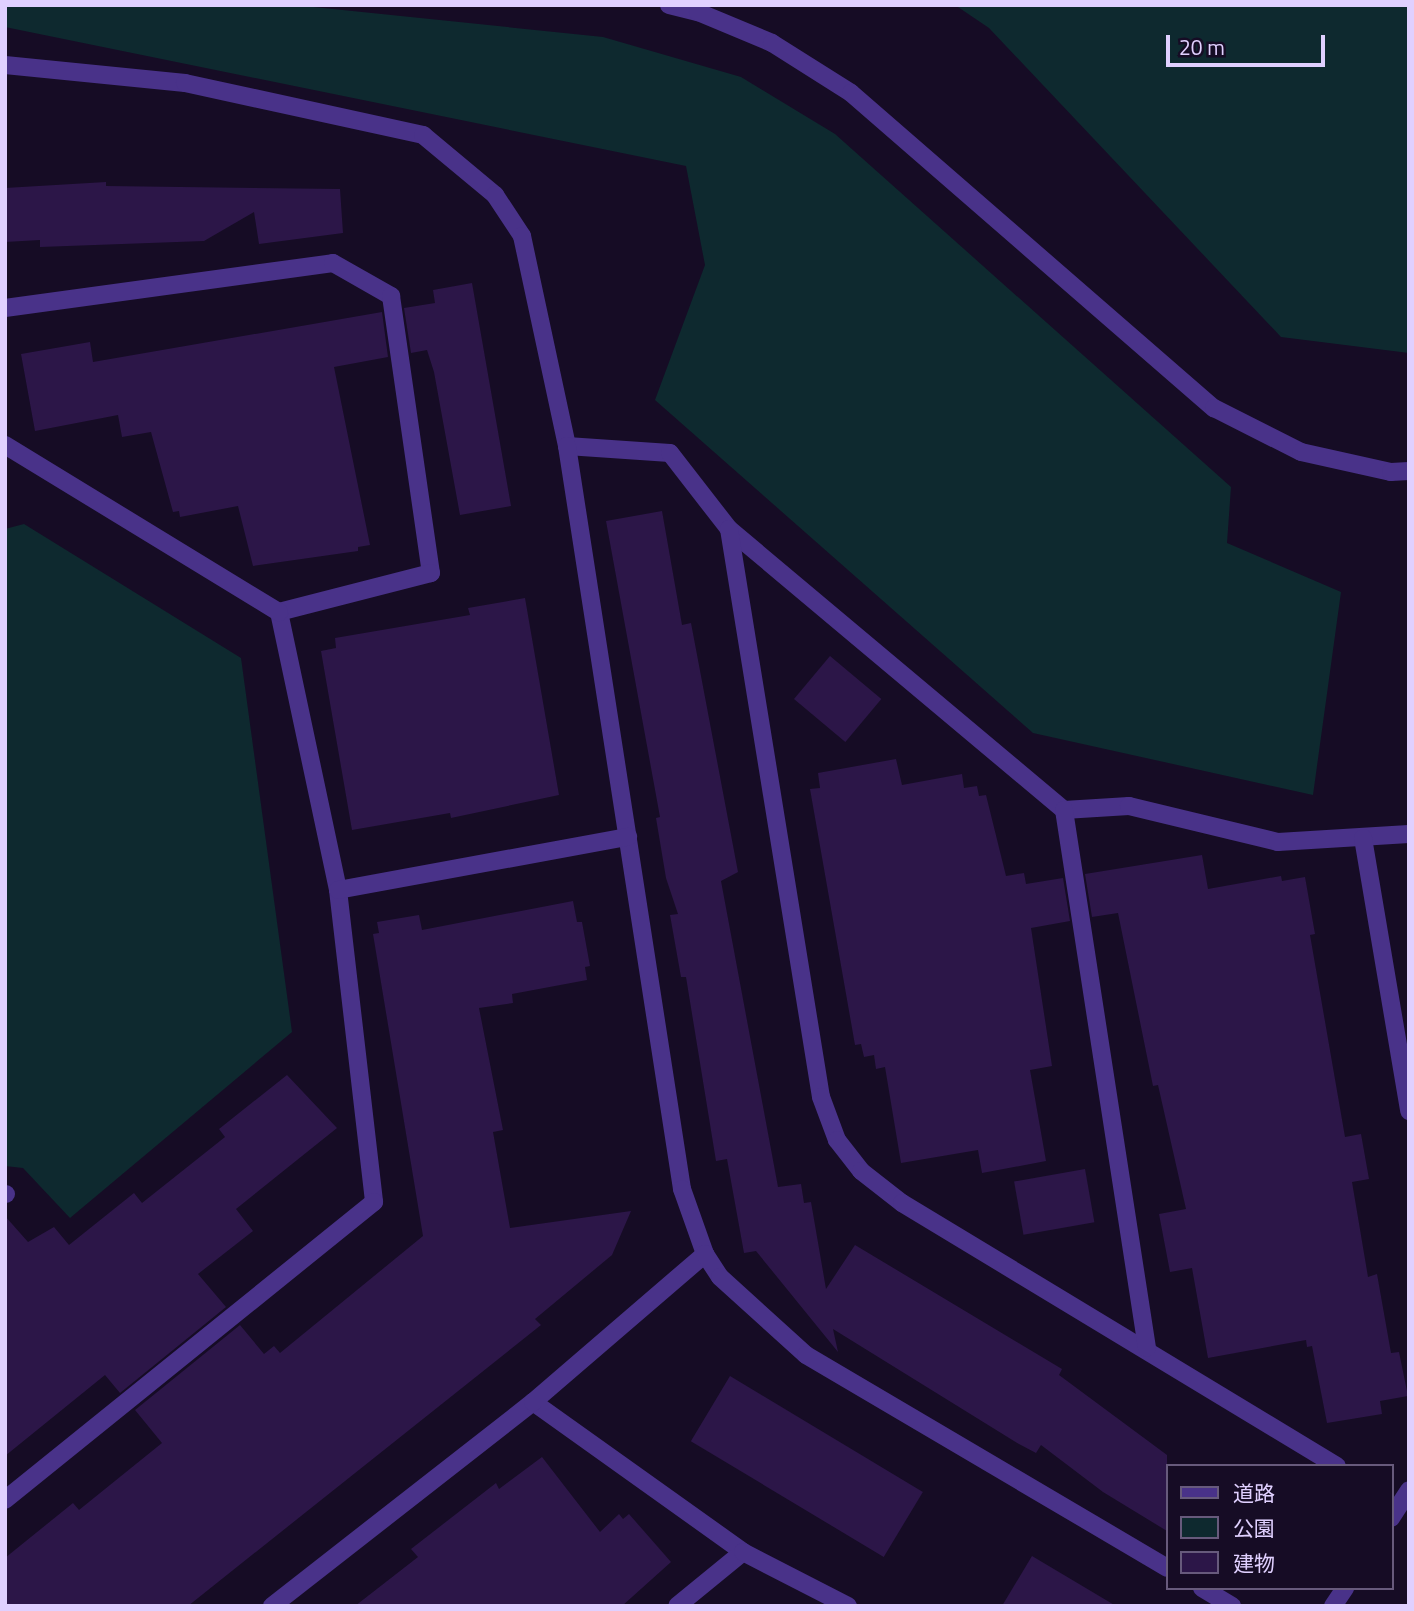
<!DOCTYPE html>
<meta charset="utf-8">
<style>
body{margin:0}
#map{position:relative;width:1414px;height:1611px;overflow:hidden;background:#160c25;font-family:"Titillium Web","Noto Sans JP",sans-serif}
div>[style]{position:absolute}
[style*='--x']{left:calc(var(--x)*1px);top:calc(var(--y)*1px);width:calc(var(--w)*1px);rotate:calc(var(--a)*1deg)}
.green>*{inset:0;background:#0e292f}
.building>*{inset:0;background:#2c1648;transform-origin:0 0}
.minor>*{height:18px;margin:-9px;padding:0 9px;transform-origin:9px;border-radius:9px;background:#493289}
span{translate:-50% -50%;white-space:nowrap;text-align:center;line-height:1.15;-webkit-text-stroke:6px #160c25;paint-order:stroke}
.frame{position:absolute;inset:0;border:7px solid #e0d0ff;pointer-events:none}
.legend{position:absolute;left:1166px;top:1464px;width:228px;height:126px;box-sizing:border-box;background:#160c25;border:2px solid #675a7c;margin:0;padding:9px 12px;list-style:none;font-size:21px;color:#e0d0ff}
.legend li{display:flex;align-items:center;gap:14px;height:35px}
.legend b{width:35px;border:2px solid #675a7c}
.scale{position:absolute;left:1166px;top:35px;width:159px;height:32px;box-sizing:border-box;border:4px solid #e0d0ff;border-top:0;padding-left:9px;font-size:21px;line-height:24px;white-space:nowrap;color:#e0d0ff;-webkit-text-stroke:5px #160c25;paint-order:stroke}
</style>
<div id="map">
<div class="green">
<i style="clip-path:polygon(5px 5px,294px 5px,603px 37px,741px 77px,835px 134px,1231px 487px,1227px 543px,1341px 592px,1313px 795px,1033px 733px,655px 400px,705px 265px,686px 166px,5px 27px)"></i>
<i style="clip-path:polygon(955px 5px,1409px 5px,1409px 353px,1281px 337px,989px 28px)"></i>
<i style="clip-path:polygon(24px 524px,241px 658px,292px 1032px,70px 1218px,23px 1168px,5px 1166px,5px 529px)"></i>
</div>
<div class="building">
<i style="clip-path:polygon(106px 182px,106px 186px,340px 189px,343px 233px,259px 244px,254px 212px,204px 241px,40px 247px,40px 240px,5px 242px,5px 188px)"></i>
<i style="clip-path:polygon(472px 283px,511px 506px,460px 515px,434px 372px,427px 350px,411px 353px,404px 308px,435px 303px,433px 290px)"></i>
<i style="clip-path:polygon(382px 312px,388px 357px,334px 367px,370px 545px,358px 547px,358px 551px,253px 566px,238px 506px,180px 517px,179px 511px,173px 512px,151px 432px,122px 437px,118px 415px,35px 431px,21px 354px,90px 342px,93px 362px)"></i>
<i style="clip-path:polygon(662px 511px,682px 625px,691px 623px,738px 872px,721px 881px,778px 1187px,801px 1184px,804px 1203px,811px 1202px,826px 1289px,855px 1245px,1062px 1369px,1059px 1375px,1167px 1455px,1167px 1531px,1103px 1492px,1041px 1445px,1036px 1453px,1019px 1444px,833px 1329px,838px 1352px,756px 1251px,744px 1253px,727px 1159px,716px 1161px,686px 977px,681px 977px,670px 915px,678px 914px,666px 878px,656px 818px,660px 817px,606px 521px)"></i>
<i style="clip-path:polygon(525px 598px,559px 795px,451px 818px,450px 813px,352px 830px,321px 651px,336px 648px,335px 638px,470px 615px,468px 608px)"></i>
<i style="left:830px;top:656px;width:67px;height:56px;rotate:40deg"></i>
<i style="clip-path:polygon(896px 759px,902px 785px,962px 774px,964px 788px,977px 786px,979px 796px,986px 795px,1006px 876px,1024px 873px,1026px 884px,1063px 878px,1070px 921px,1031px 928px,1052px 1066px,1030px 1070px,1046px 1161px,982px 1173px,978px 1150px,901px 1163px,885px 1067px,876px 1069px,874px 1055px,864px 1057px,861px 1044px,855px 1045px,810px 789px,820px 788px,818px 773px)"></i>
<i style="clip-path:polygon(1202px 855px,1208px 889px,1281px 876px,1282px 881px,1305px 877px,1315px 934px,1310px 935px,1345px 1137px,1361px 1134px,1369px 1179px,1352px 1182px,1368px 1277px,1377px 1274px,1391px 1353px,1399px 1352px,1408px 1396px,1380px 1401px,1382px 1414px,1327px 1423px,1312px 1346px,1307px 1347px,1306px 1340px,1208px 1358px,1192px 1268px,1170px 1272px,1159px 1214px,1186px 1209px,1158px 1085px,1153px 1086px,1118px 913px,1092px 917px,1085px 874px)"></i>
<i style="clip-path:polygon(573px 901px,577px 922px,582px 922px,590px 966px,585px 967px,587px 980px,512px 994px,513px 1003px,479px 1008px,503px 1130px,493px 1132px,510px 1228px,631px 1211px,612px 1255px,535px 1319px,541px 1325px,188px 1606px,5px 1606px,5px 1558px,73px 1503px,79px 1510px,162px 1443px,135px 1410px,240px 1325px,264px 1354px,274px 1346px,280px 1353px,423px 1236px,373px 934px,379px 933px,377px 922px,419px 915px,422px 930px)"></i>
<i style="clip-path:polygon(287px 1075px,337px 1128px,236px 1209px,253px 1231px,198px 1274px,226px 1307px,120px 1393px,105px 1375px,5px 1456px,5px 1216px,28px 1242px,54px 1227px,69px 1245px,134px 1193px,142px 1203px,225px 1137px,219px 1129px)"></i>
<i style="left:1085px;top:1169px;width:54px;height:72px;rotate:80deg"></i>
<i style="left:730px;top:1376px;width:225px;height:76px;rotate:31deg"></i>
<i style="clip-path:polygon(542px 1457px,600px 1532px,619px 1514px,623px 1519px,629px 1514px,671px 1562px,622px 1606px,355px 1606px,418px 1557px,411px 1549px,496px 1483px,499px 1489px)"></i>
<i style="clip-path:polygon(1032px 1556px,1116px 1606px,1002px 1606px)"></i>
</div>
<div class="minor">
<i style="--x:669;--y:5;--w:30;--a:14"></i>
<i style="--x:698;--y:12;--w:80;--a:22.7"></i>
<i style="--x:772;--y:43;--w:93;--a:32.3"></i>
<i style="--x:851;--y:93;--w:481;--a:41"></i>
<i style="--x:1214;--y:408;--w:97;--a:26.8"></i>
<i style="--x:1301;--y:452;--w:92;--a:12.5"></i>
<i style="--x:1391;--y:472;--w:18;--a:-3"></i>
<i style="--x:5;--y:65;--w:181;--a:5.7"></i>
<i style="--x:185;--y:83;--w:244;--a:12.3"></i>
<i style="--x:423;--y:135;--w:94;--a:39.8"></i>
<i style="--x:495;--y:195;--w:49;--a:56.6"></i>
<i style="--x:522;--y:236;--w:215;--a:77.9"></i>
<i style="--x:567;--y:446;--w:103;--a:3.9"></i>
<i style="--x:670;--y:453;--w:96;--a:52.2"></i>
<i style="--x:729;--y:529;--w:437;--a:40"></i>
<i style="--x:1064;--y:810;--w:65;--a:-3.5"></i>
<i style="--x:1129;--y:806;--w:153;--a:13.6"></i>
<i style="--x:1278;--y:842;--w:131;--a:-3.5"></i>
<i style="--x:5;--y:308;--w:331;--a:-7.8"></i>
<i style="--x:333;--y:263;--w:67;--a:29.6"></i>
<i style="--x:391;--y:296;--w:280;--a:81.8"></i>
<i style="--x:431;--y:573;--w:157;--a:165.6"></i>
<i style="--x:279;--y:612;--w:284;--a:78"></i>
<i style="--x:338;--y:890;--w:314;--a:83.4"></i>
<i style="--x:374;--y:1202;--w:474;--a:141.1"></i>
<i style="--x:5;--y:445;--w:321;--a:31.4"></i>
<i style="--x:567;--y:446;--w:752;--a:81.2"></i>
<i style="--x:682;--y:1189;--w:69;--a:70.5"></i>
<i style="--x:729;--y:529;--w:575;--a:80.8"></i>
<i style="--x:821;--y:1097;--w:46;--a:69.6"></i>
<i style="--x:837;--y:1140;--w:39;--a:52"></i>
<i style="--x:861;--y:1171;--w:52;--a:38"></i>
<i style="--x:902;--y:1203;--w:508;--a:31.16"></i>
<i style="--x:1064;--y:810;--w:544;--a:81.23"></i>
<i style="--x:1363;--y:838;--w:277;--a:80.4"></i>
<i style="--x:338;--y:890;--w:295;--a:-10.4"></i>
<i style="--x:5;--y:1194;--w:1;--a:0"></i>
<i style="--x:533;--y:1402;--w:258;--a:35.5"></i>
<i style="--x:743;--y:1552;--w:85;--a:140.7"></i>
<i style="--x:1391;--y:1518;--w:33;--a:-57"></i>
<i style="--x:743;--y:1552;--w:118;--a:27.2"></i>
<i style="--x:1202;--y:1588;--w:35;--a:31"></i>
<i style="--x:272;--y:1606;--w:331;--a:-38"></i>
<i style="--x:533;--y:1402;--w:227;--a:-40.7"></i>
<i style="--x:705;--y:1254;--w:27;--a:57"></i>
<i style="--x:720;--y:1277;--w:116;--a:42.2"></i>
<i style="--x:806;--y:1355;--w:419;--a:30.5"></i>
<i style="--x:1333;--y:1606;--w:22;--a:-56"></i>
</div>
<div class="frame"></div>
<ul class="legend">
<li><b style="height:9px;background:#493289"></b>道路</li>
<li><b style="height:19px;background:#0e292f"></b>公園</li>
<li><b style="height:19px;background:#2c1648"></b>建物</li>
</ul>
<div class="scale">20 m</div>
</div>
